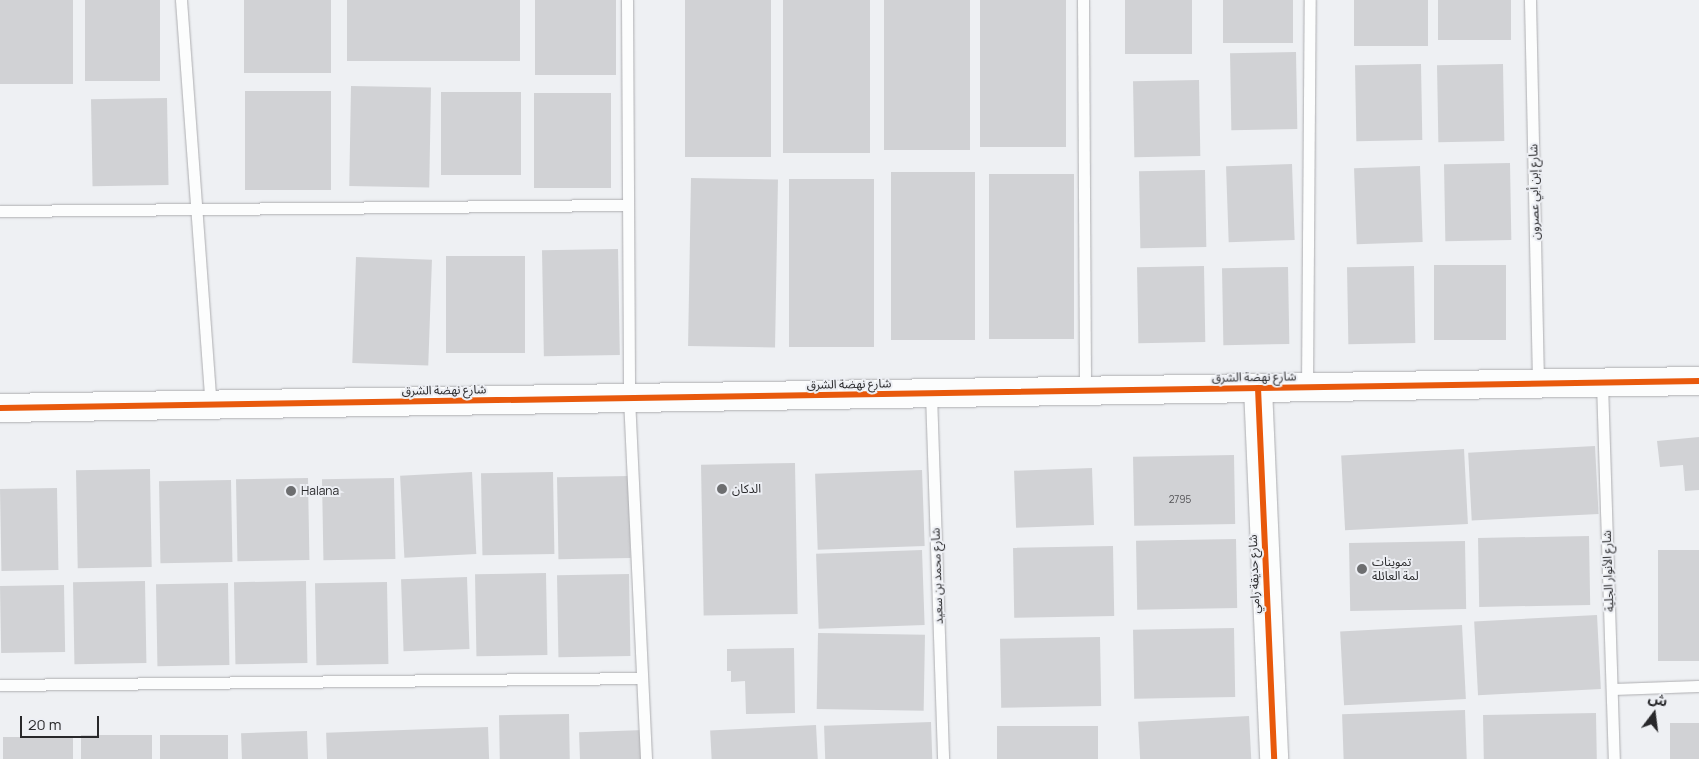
<!DOCTYPE html>
<meta charset="utf-8">
<style>
body{margin:0}
#map{position:relative;width:1699px;height:759px;overflow:hidden;background:#eef0f3;font-family:Manrope,"Noto Sans Arabic",sans-serif}
div>[style]{position:absolute}
[style*='--x']{left:calc(var(--x)*1px);top:calc(var(--y)*1px);width:calc(var(--w)*1px);rotate:calc(var(--a)*1deg)}
.building>*{inset:0;background:#d1d2d5;transform-origin:0 0}
.roads{filter:drop-shadow(0 0 1px #adadb0) drop-shadow(0 0 1px #adadb0)}
.lane>*{height:11px;margin:-5.5px;padding:0 5.5px;transform-origin:5.5px;border-radius:5.5px;background:#fcfdfd}
.secondary>*{height:28px;margin:-14px;padding:0 14px;transform-origin:14px;border-radius:14px;background:#fcfdfd}
.cycleway>*{height:6px;margin:-3px;padding:0 3px;transform-origin:3px;border-radius:3px;background:#e8590c}
.dots>*{width:14px;height:14px;translate:-50% -50%;box-sizing:border-box;border:2px solid #edeff4;border-radius:50%}
span{translate:-50% -50%;white-space:nowrap;text-align:center;line-height:1.15;-webkit-text-stroke:4px #edeff4;paint-order:stroke}
.number-label{font-size:10px;color:#525255}
.number-label span{-webkit-text-stroke-width:0}
.street-label{font-size:12px;color:#28282a}
.poi-label{font-size:12px;color:#28282a}
.left{translate:0 -50%;text-align:left}
.north{position:absolute;left:1629px;top:689px;width:50px;height:50px;-webkit-text-stroke:4px #edeff4;paint-order:stroke;rotate:15deg;font-size:14px;font-weight:700;line-height:20px;text-align:center;color:#28282a}
.north::after{content:'';display:block;margin:auto;width:18px;height:22px;background:#28282a;clip-path:polygon(50% 0,100% 100%,50% 72%,0 100%)}
.scale{position:absolute;left:20px;top:716px;width:79px;height:22px;box-sizing:border-box;border:2px solid #28282a;border-top:0;padding-left:6px;font-size:15px;line-height:18px;white-space:nowrap;color:#28282a;-webkit-text-stroke:4px #edeff4;paint-order:stroke}
</style>
<div id="map">
<div class="building">
<i style="left:0;top:0;width:73px;height:84px"></i>
<i style="left:85px;top:0;width:75px;height:81px"></i>
<i style="left:244px;top:0;width:87px;height:73px"></i>
<i style="left:347px;top:0;width:173px;height:61px"></i>
<i style="left:535px;top:0;width:81px;height:75px"></i>
<i style="left:685px;top:0;width:86px;height:157px"></i>
<i style="left:783px;top:0;width:87px;height:153px"></i>
<i style="left:884px;top:0;width:86px;height:150px"></i>
<i style="left:980px;top:0;width:86px;height:147px"></i>
<i style="left:1125px;top:0;width:67px;height:54px"></i>
<i style="left:1223px;top:0;width:70px;height:43px"></i>
<i style="left:1354px;top:0;width:74px;height:46px"></i>
<i style="left:1438px;top:0;width:73px;height:40px"></i>
<i style="left:1296px;top:52px;width:77px;height:66px;rotate:89deg"></i>
<i style="left:1421px;top:64px;width:76px;height:66px;rotate:89deg"></i>
<i style="left:1503px;top:64px;width:77px;height:66px;rotate:89deg"></i>
<i style="left:1199px;top:80px;width:76px;height:66px;rotate:89deg"></i>
<i style="left:351px;top:86px;width:80px;height:100px;rotate:1deg"></i>
<i style="left:245px;top:91px;width:86px;height:99px"></i>
<i style="left:441px;top:92px;width:80px;height:83px"></i>
<i style="left:534px;top:93px;width:77px;height:95px"></i>
<i style="left:167px;top:98px;width:87px;height:76px;rotate:89deg"></i>
<i style="left:1510px;top:163px;width:77px;height:66px;rotate:89deg"></i>
<i style="left:1292px;top:164px;width:76px;height:66px;rotate:88deg"></i>
<i style="left:1420px;top:166px;width:76px;height:66px;rotate:88deg"></i>
<i style="left:1205px;top:170px;width:77px;height:66px;rotate:89deg"></i>
<i style="left:891px;top:172px;width:84px;height:168px"></i>
<i style="left:989px;top:174px;width:85px;height:165px"></i>
<i style="left:691px;top:178px;width:87px;height:168px;rotate:1deg"></i>
<i style="left:789px;top:179px;width:85px;height:168px"></i>
<i style="left:618px;top:249px;width:106px;height:76px;rotate:89deg"></i>
<i style="left:446px;top:256px;width:79px;height:97px"></i>
<i style="left:356px;top:257px;width:76px;height:106px;rotate:2deg"></i>
<i style="left:1434px;top:265px;width:72px;height:75px"></i>
<i style="left:1204px;top:266px;width:76px;height:67px;rotate:89deg"></i>
<i style="left:1414px;top:266px;width:77px;height:67px;rotate:89deg"></i>
<i style="left:1288px;top:267px;width:77px;height:66px;rotate:89deg"></i>
<i style="clip-path:polygon(1699px 437px,1699px 490px,1685px 491px,1683px 465px,1660px 467px,1657px 441px)"></i>
<i style="left:1595px;top:446px;width:68px;height:127px;rotate:87deg"></i>
<i style="left:1464px;top:449px;width:75px;height:123px;rotate:87deg"></i>
<i style="left:1234px;top:455px;width:69px;height:101px;rotate:89deg"></i>
<i style="left:795px;top:463px;width:151px;height:94px;rotate:89deg"></i>
<i style="left:1092px;top:468px;width:57px;height:78px;rotate:88deg"></i>
<i style="left:150px;top:469px;width:98px;height:74px;rotate:89deg"></i>
<i style="left:922px;top:470px;width:76px;height:107px;rotate:88deg"></i>
<i style="left:472px;top:472px;width:82px;height:72px;rotate:87deg"></i>
<i style="left:553px;top:472px;width:82px;height:72px;rotate:89deg"></i>
<i style="left:629px;top:476px;width:82px;height:72px;rotate:89deg"></i>
<i style="left:308px;top:478px;width:82px;height:72px;rotate:89deg"></i>
<i style="left:394px;top:478px;width:81px;height:72px;rotate:89deg"></i>
<i style="left:231px;top:480px;width:82px;height:72px;rotate:89deg"></i>
<i style="left:57px;top:488px;width:82px;height:57px;rotate:89deg"></i>
<i style="left:1589px;top:536px;width:69px;height:111px;rotate:89deg"></i>
<i style="left:1236px;top:539px;width:69px;height:100px;rotate:89deg"></i>
<i style="left:1465px;top:541px;width:68px;height:116px;rotate:89deg"></i>
<i style="left:1113px;top:546px;width:70px;height:100px;rotate:89deg"></i>
<i style="left:922px;top:550px;width:75px;height:106px;rotate:88deg"></i>
<i style="left:1699px;top:550px;width:111px;height:41px;rotate:90deg"></i>
<i style="left:546px;top:573px;width:82px;height:71px;rotate:89deg"></i>
<i style="left:629px;top:574px;width:82px;height:72px;rotate:89deg"></i>
<i style="left:467px;top:577px;width:72px;height:66px;rotate:88deg"></i>
<i style="left:145px;top:581px;width:82px;height:72px;rotate:89deg"></i>
<i style="left:306px;top:581px;width:82px;height:72px;rotate:89deg"></i>
<i style="left:387px;top:582px;width:82px;height:72px;rotate:89deg"></i>
<i style="left:228px;top:583px;width:82px;height:72px;rotate:89deg"></i>
<i style="left:64px;top:585px;width:67px;height:64px;rotate:89deg"></i>
<i style="left:1597px;top:615px;width:74px;height:123px;rotate:87deg"></i>
<i style="left:1462px;top:625px;width:74px;height:122px;rotate:87deg"></i>
<i style="left:1234px;top:628px;width:69px;height:101px;rotate:89deg"></i>
<i style="left:818px;top:633px;width:107px;height:76px;rotate:1deg"></i>
<i style="left:1100px;top:637px;width:69px;height:100px;rotate:89deg"></i>
<i style="clip-path:polygon(794px 648px,795px 713px,746px 714px,745px 681px,731px 682px,731px 671px,727px 671px,727px 649px)"></i>
<i style="left:1465px;top:710px;width:49px;height:123px;rotate:88deg"></i>
<i style="left:1596px;top:713px;width:46px;height:113px;rotate:89deg"></i>
<i style="left:569px;top:714px;width:45px;height:70px;rotate:89deg"></i>
<i style="left:1249px;top:716px;width:43px;height:111px;rotate:87deg"></i>
<i style="left:931px;top:722px;width:37px;height:107px;rotate:88deg"></i>
<i style="left:1699px;top:723px;width:36px;height:29px;rotate:90deg"></i>
<i style="left:816px;top:725px;width:34px;height:106px;rotate:87deg"></i>
<i style="left:1098px;top:726px;width:33px;height:101px;rotate:90deg"></i>
<i style="left:488px;top:727px;width:32px;height:162px;rotate:88deg"></i>
<i style="left:645px;top:730px;width:29px;height:66px;rotate:88deg"></i>
<i style="left:307px;top:731px;width:28px;height:66px;rotate:88deg"></i>
<i style="left:152px;top:735px;width:24px;height:71px;rotate:90deg"></i>
<i style="left:160px;top:735px;width:68px;height:24px"></i>
<i style="left:3px;top:737px;width:70px;height:22px"></i>
</div>
<div class="roads">
<div class="lane">
<i style="--x:181;--y:0;--w:406;--a:85.8"></i>
<i style="--x:627;--y:0;--w:398;--a:89.7"></i>
<i style="--x:629;--y:398;--w:361;--a:87.3"></i>
<i style="--x:1083;--y:0;--w:391;--a:89.7"></i>
<i style="--x:1530;--y:0;--w:384;--a:88.8"></i>
<i style="--x:0;--y:211;--w:628;--a:-0.55"></i>
<i style="--x:1602;--y:383;--w:376;--a:88.2"></i>
<i style="--x:1307;--y:387;--w:387;--a:-89.6"></i>
<i style="--x:931;--y:394;--w:365;--a:88.1"></i>
<i style="--x:0;--y:685;--w:642;--a:-0.62"></i>
<i style="--x:1612;--y:689;--w:87;--a:-2"></i>
</div>
<div class="secondary">
<i style="--x:1258;--y:388;--w:371;--a:87.5"></i>
<i style="--x:0;--y:408;--w:1699;--a:-0.91"></i>
</div>
</div>
<div class="cycleway">
<i style="--x:1258;--y:388;--w:371;--a:87.5"></i>
<i style="--x:0;--y:408;--w:1699;--a:-0.91"></i>
</div>
<div class="dots">
<i style="left:722px;top:489px;background:#6d6e70"></i>
<i style="left:291px;top:491px;background:#6d6e70"></i>
<i style="left:1362px;top:569px;background:#6d6e70"></i>
</div>
<div class="number-label">
<span style="left:1180px;top:500px">2795</span>
</div>
<div class="street-label">
<span style="left:1534px;top:192px;rotate:-91deg">شارع إبن أبي عصرون</span>
<span style="left:1254px;top:377px;rotate:-1deg">شارع نهضة الشرق</span>
<span style="left:849px;top:384px;rotate:-1deg">شارع نهضة الشرق</span>
<span style="left:444px;top:390px;rotate:-1deg">شارع نهضة الشرق</span>
<span style="left:1608px;top:571px;rotate:-92deg">شارع الأنوار الجلية</span>
<span style="left:1254px;top:574px;rotate:-92deg">شارع حديقة رامي</span>
<span style="left:937px;top:576px;rotate:-92deg">شارع محمد بن سعيد</span>
</div>
<div class="poi-label">
<span class="left" style="left:732px;top:489px">الدكان</span>
<span class="left" style="left:301px;top:491px">Halana</span>
<span class="left" style="left:1372px;top:569px">تموينات<br>لمة العائلة</span>
</div>
<div class="north">ش</div>
<div class="scale">20 m</div>
</div>
